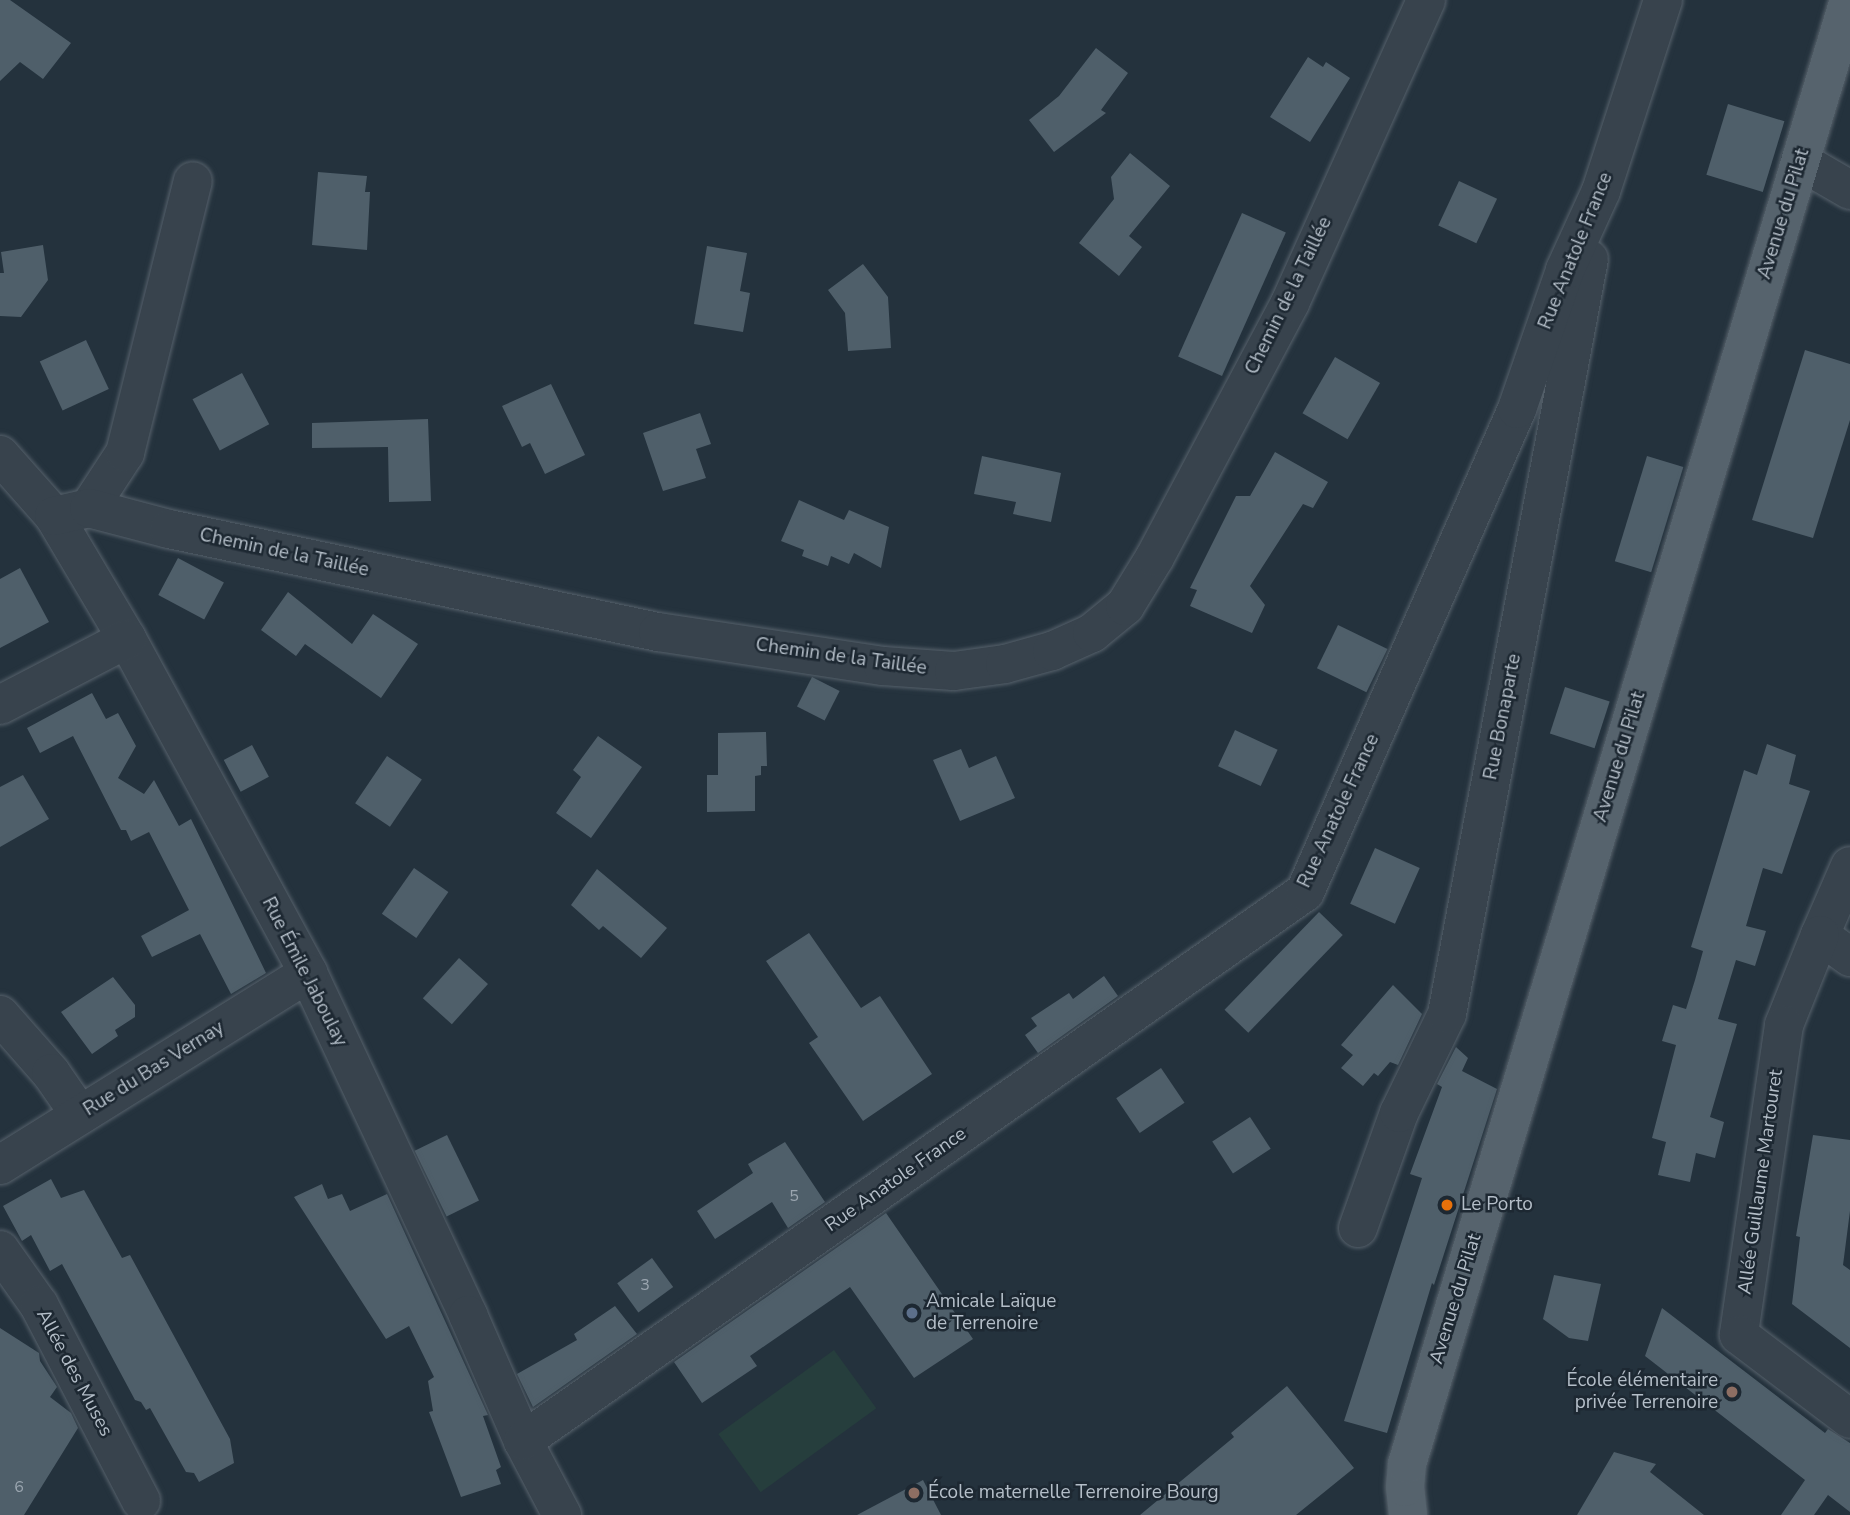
<!DOCTYPE html>
<meta charset="utf-8">
<style>
body{margin:0}
#map{position:relative;width:1850px;height:1515px;overflow:hidden;background:#24323d;font-family:"Nunito Sans",sans-serif}
div>[style]{position:absolute}
[style*='--x']{left:calc(var(--x)*1px);top:calc(var(--y)*1px);width:calc(var(--w)*1px);rotate:calc(var(--a)*1deg)}
.green>*{inset:0;background:#263e3d;transform-origin:0 0}
.building>*{inset:0;background:#4f5f6a;transform-origin:0 0}
.roads{filter:drop-shadow(0 0 2px #56616b) drop-shadow(0 0 2px #56616b)}
.minor>*{height:38px;margin:-19px;padding:0 19px;transform-origin:19px;border-radius:19px;background:#38434d}
.major>*{height:38px;margin:-19px;padding:0 19px;transform-origin:19px;border-radius:19px;background:#56636d}
.dots>*{width:19px;height:19px;translate:-50% -50%;box-sizing:border-box;border:4px solid #1d2832;border-radius:50%}
span{translate:-50% -50%;white-space:nowrap;text-align:center;line-height:1.15;-webkit-text-stroke:5px #1d2832;paint-order:stroke}
.number-label{font-size:16px;color:#9ba6b0}
.number-label span{-webkit-text-stroke-width:0}
.street-label{font-size:19px;color:#b4bec8}
.poi-label{font-size:19px;color:#b4bec8}
.left{translate:0 -50%;text-align:left}
.right{translate:-100% -50%;text-align:right}
</style>
<div id="map">
<div class="green">
<i style="left:834px;top:1350px;width:72px;height:143px;rotate:54deg"></i>
</div>
<div class="building">
<i style="clip-path:polygon(0 0,10px 0,71px 43px,43px 79px,20px 62px,0 81px)"></i>
<i style="clip-path:polygon(1096px 48px,1128px 73px,1101px 110px,1106px 113px,1054px 152px,1029px 120px,1059px 96px)"></i>
<i style="clip-path:polygon(1308px 57px,1323px 67px,1326px 62px,1350px 78px,1310px 142px,1270px 117px)"></i>
<i style="left:1728px;top:104px;width:59px;height:74px;rotate:17deg"></i>
<i style="clip-path:polygon(1130px 153px,1170px 186px,1129px 236px,1142px 247px,1119px 276px,1079px 243px,1114px 199px,1111px 177px)"></i>
<i style="clip-path:polygon(318px 172px,367px 176px,365px 192px,370px 192px,367px 250px,312px 245px)"></i>
<i style="left:1459px;top:181px;width:42px;height:49px;rotate:25deg"></i>
<i style="left:1242px;top:213px;width:48px;height:157px;rotate:24deg"></i>
<i style="clip-path:polygon(43px 245px,48px 280px,21px 317px,0 316px,0 273px,4px 273px,1px 252px)"></i>
<i style="clip-path:polygon(707px 246px,747px 253px,740px 291px,750px 293px,743px 332px,694px 324px)"></i>
<i style="clip-path:polygon(863px 264px,888px 297px,891px 348px,848px 351px,845px 313px,828px 290px)"></i>
<i style="left:86px;top:340px;width:54px;height:51px;rotate:65deg"></i>
<i style="clip-path:polygon(1805px 350px,1850px 364px,1850px 420px,1813px 538px,1752px 520px)"></i>
<i style="left:1335px;top:357px;width:52px;height:65px;rotate:30deg"></i>
<i style="left:242px;top:373px;width:58px;height:56px;rotate:62deg"></i>
<i style="clip-path:polygon(551px 384px,585px 455px,545px 474px,530px 443px,522px 447px,502px 406px)"></i>
<i style="clip-path:polygon(700px 413px,711px 444px,696px 449px,706px 478px,663px 491px,643px 433px)"></i>
<i style="clip-path:polygon(428px 419px,431px 501px,389px 502px,388px 447px,312px 448px,312px 423px)"></i>
<i style="clip-path:polygon(1275px 452px,1328px 482px,1313px 508px,1303px 504px,1250px 586px,1265px 605px,1252px 633px,1190px 606px,1197px 590px,1190px 588px,1236px 496px,1250px 496px)"></i>
<i style="clip-path:polygon(982px 456px,1061px 473px,1051px 522px,1013px 514px,1016px 502px,974px 494px)"></i>
<i style="left:1647px;top:456px;width:38px;height:110px;rotate:17deg"></i>
<i style="clip-path:polygon(799px 500px,844px 520px,849px 510px,889px 527px,881px 568px,854px 553px,849px 564px,831px 556px,828px 566px,802px 556px,804px 550px,781px 541px)"></i>
<i style="left:178px;top:558px;width:52px;height:42px;rotate:28deg"></i>
<i style="clip-path:polygon(20px 568px,49px 622px,0 648px,0 579px)"></i>
<i style="clip-path:polygon(288px 592px,352px 644px,373px 614px,418px 644px,381px 698px,305px 644px,296px 656px,261px 630px)"></i>
<i style="left:1338px;top:625px;width:55px;height:48px;rotate:26deg"></i>
<i style="left:812px;top:677px;width:31px;height:33px;rotate:27deg"></i>
<i style="left:1565px;top:687px;width:47px;height:49px;rotate:18deg"></i>
<i style="clip-path:polygon(92px 693px,106px 719px,118px 713px,136px 746px,118px 778px,144px 794px,154px 780px,179px 826px,191px 819px,266px 973px,231px 994px,200px 934px,152px 957px,141px 936px,189px 910px,149px 832px,131px 841px,126px 830px,121px 830px,73px 736px,40px 753px,27px 728px)"></i>
<i style="left:1235px;top:730px;width:47px;height:40px;rotate:25deg"></i>
<i style="clip-path:polygon(766px 732px,767px 766px,761px 766px,761px 775px,755px 776px,755px 811px,707px 812px,707px 775px,718px 775px,718px 733px)"></i>
<i style="clip-path:polygon(598px 736px,642px 767px,591px 838px,556px 813px,581px 777px,573px 770px)"></i>
<i style="clip-path:polygon(1767px 744px,1796px 755px,1789px 784px,1810px 791px,1782px 874px,1763px 868px,1746px 926px,1766px 931px,1755px 966px,1736px 960px,1718px 1019px,1737px 1024px,1710px 1117px,1724px 1122px,1715px 1158px,1696px 1153px,1690px 1182px,1658px 1175px,1666px 1142px,1652px 1138px,1676px 1045px,1662px 1041px,1673px 1005px,1686px 1009px,1695px 980px,1703px 951px,1691px 947px,1744px 770px,1757px 775px)"></i>
<i style="left:252px;top:745px;width:36px;height:32px;rotate:62deg"></i>
<i style="clip-path:polygon(961px 749px,969px 768px,996px 756px,1015px 798px,960px 821px,933px 760px)"></i>
<i style="left:387px;top:756px;width:42px;height:57px;rotate:34deg"></i>
<i style="clip-path:polygon(23px 775px,49px 819px,0 847px,0 787px)"></i>
<i style="left:1375px;top:848px;width:49px;height:61px;rotate:24deg"></i>
<i style="left:414px;top:868px;width:42px;height:56px;rotate:35deg"></i>
<i style="clip-path:polygon(597px 869px,667px 928px,641px 958px,603px 926px,599px 930px,571px 905px)"></i>
<i style="left:1319px;top:912px;width:33px;height:136px;rotate:44deg"></i>
<i style="clip-path:polygon(809px 933px,861px 1008px,880px 996px,932px 1074px,863px 1121px,809px 1043px,818px 1037px,766px 961px)"></i>
<i style="left:459px;top:958px;width:39px;height:54px;rotate:42deg"></i>
<i style="clip-path:polygon(1104px 976px,1118px 996px,1038px 1053px,1025px 1035px,1037px 1026px,1031px 1018px,1069px 993px,1073px 999px)"></i>
<i style="clip-path:polygon(113px 977px,135px 1005px,135px 1017px,115px 1030px,118px 1036px,92px 1054px,61px 1012px)"></i>
<i style="clip-path:polygon(1393px 985px,1422px 1014px,1398px 1065px,1390px 1062px,1378px 1076px,1374px 1073px,1363px 1086px,1341px 1068px,1353px 1055px,1341px 1045px)"></i>
<i style="clip-path:polygon(1456px 1047px,1468px 1058px,1462px 1071px,1497px 1089px,1434px 1285px,1432px 1283px,1387px 1433px,1344px 1421px,1422px 1178px,1410px 1174px,1442px 1087px,1437px 1084px)"></i>
<i style="left:1161px;top:1068px;width:42px;height:54px;rotate:56deg"></i>
<i style="left:1250px;top:1117px;width:38px;height:45px;rotate:57deg"></i>
<i style="left:447px;top:1135px;width:73px;height:36px;rotate:64deg"></i>
<i style="clip-path:polygon(1813px 1135px,1850px 1140px,1850px 1211px,1843px 1265px,1850px 1270px,1850px 1348px,1792px 1304px,1800px 1237px,1796px 1236px)"></i>
<i style="clip-path:polygon(785px 1142px,825px 1202px,788px 1228px,772px 1202px,715px 1239px,697px 1211px,753px 1173px,748px 1164px)"></i>
<i style="clip-path:polygon(51px 1179px,61px 1198px,84px 1190px,122px 1258px,130px 1255px,230px 1439px,234px 1463px,199px 1482px,194px 1473px,186px 1472px,150px 1408px,146px 1410px,141px 1402px,135px 1400px,62px 1264px,50px 1271px,31px 1235px,22px 1241px,3px 1206px)"></i>
<i style="clip-path:polygon(322px 1184px,328px 1199px,342px 1194px,350px 1211px,387px 1194px,488px 1415px,483px 1416px,501px 1467px,496px 1470px,501px 1484px,461px 1497px,429px 1412px,433px 1411px,428px 1381px,434px 1377px,409px 1326px,386px 1339px,294px 1197px)"></i>
<i style="clip-path:polygon(886px 1213px,973px 1339px,914px 1378px,850px 1287px,750px 1356px,757px 1366px,702px 1403px,674px 1362px)"></i>
<i style="left:652px;top:1258px;width:36px;height:43px;rotate:54deg"></i>
<i style="clip-path:polygon(1554px 1275px,1601px 1284px,1588px 1341px,1569px 1338px,1543px 1319px)"></i>
<i style="clip-path:polygon(615px 1306px,637px 1334px,533px 1407px,517px 1374px,577px 1340px,574px 1334px)"></i>
<i style="clip-path:polygon(1662px 1308px,1825px 1433px,1828px 1429px,1850px 1443px,1850px 1512px,1828px 1495px,1814px 1515px,1781px 1515px,1805px 1480px,1645px 1356px)"></i>
<i style="clip-path:polygon(0 1328px,39px 1353px,40px 1361px,57px 1387px,50px 1397px,71px 1413px,78px 1428px,24px 1515px,0 1515px)"></i>
<i style="clip-path:polygon(1287px 1386px,1354px 1468px,1296px 1515px,1140px 1515px,1234px 1437px,1231px 1433px)"></i>
<i style="clip-path:polygon(1614px 1452px,1656px 1464px,1650px 1472px,1704px 1515px,1577px 1515px)"></i>
<i style="clip-path:polygon(923px 1480px,941px 1515px,857px 1515px)"></i>
</div>
<div class="roads">
<div class="minor">
<i style="--x:1800;--y:161;--w:58;--a:30.1"></i>
<i style="--x:0;--y:455;--w:81;--a:48.5"></i>
<i style="--x:54;--y:516;--w:143;--a:59.3"></i>
<i style="--x:127;--y:639;--w:380;--a:61.5"></i>
<i style="--x:308;--y:973;--w:378;--a:64.9"></i>
<i style="--x:468;--y:1315;--w:137;--a:66.4"></i>
<i style="--x:523;--y:1441;--w:84;--a:62.2"></i>
<i style="--x:89;--y:508;--w:66;--a:-56.8"></i>
<i style="--x:125;--y:453;--w:280;--a:-76"></i>
<i style="--x:54;--y:516;--w:36;--a:-13"></i>
<i style="--x:89;--y:508;--w:83;--a:14.7"></i>
<i style="--x:169;--y:529;--w:500;--a:11.9"></i>
<i style="--x:658;--y:632;--w:228;--a:8.6"></i>
<i style="--x:883;--y:666;--w:71;--a:4"></i>
<i style="--x:954;--y:671;--w:51;--a:-7.8"></i>
<i style="--x:1005;--y:664;--w:49;--a:-15.5"></i>
<i style="--x:1052;--y:651;--w:44;--a:-24.2"></i>
<i style="--x:1092;--y:633;--w:43;--a:-39.3"></i>
<i style="--x:1125;--y:606;--w:57;--a:-58.5"></i>
<i style="--x:1155;--y:557;--w:288;--a:-62"></i>
<i style="--x:1290;--y:303;--w:332;--a:-65.8"></i>
<i style="--x:0;--y:705;--w:143;--a:-27.5"></i>
<i style="--x:1820;--y:935;--w:75;--a:-66.5"></i>
<i style="--x:1850;--y:957;--w:37;--a:-144"></i>
<i style="--x:1820;--y:935;--w:97;--a:111.8"></i>
<i style="--x:1784;--y:1025;--w:313;--a:98.3"></i>
<i style="--x:1739;--y:1335;--w:139;--a:37.1"></i>
<i style="--x:0;--y:1015;--w:77;--a:48.7"></i>
<i style="--x:51;--y:1073;--w:51;--a:55.4"></i>
<i style="--x:0;--y:1165;--w:363;--a:-31.9"></i>
<i style="--x:1358;--y:1228;--w:122;--a:-70.4"></i>
<i style="--x:1399;--y:1113;--w:110;--a:-64.1"></i>
<i style="--x:1447;--y:1014;--w:768;--a:-79.35"></i>
<i style="--x:0;--y:1250;--w:67;--a:54.7"></i>
<i style="--x:39;--y:1305;--w:221;--a:62.5"></i>
<i style="--x:523;--y:1441;--w:955;--a:-35.07"></i>
<i style="--x:1305;--y:892;--w:527;--a:-66.3"></i>
<i style="--x:1517;--y:409;--w:147;--a:-70.9"></i>
<i style="--x:1565;--y:270;--w:87;--a:-65.5"></i>
<i style="--x:1601;--y:191;--w:201;--a:-72"></i>
</div>
<div class="major">
<i style="--x:1408;--y:1515;--w:28;--a:-96"></i>
<i style="--x:1405;--y:1487;--w:23;--a:-85"></i>
<i style="--x:1407;--y:1464;--w:1529;--a:-73.2"></i>
</div>
</div>
<div class="dots">
<i style="left:1447px;top:1205px;background:#e8710a"></i>
<i style="left:912px;top:1313px;background:#5c6f8a"></i>
<i style="left:1732px;top:1392px;background:#8d6e63"></i>
<i style="left:914px;top:1493px;background:#8d6e63"></i>
</div>
<div class="number-label">
<span style="left:794px;top:1196px">5</span>
<span style="left:645px;top:1285px">3</span>
<span style="left:19px;top:1487px">6</span>
</div>
<div class="street-label">
<span style="left:1784px;top:214px;rotate:-73deg">Avenue du Pilat</span>
<span style="left:1576px;top:251px;rotate:-68deg">Rue Anatole France</span>
<span style="left:1289px;top:296px;rotate:-64deg">Chemin de la Taillée</span>
<span style="left:284px;top:553px;rotate:12deg">Chemin de la Taillée</span>
<span style="left:841px;top:657px;rotate:8deg">Chemin de la Taillée</span>
<span style="left:1503px;top:717px;rotate:-79deg">Rue Bonaparte</span>
<span style="left:1620px;top:757px;rotate:-73deg">Avenue du Pilat</span>
<span style="left:1339px;top:811px;rotate:-65deg">Rue Anatole France</span>
<span style="left:304px;top:972px;rotate:63deg">Rue Émile Jaboulay</span>
<span style="left:154px;top:1069px;rotate:-32deg">Rue du Bas Vernay</span>
<span style="left:896px;top:1180px;rotate:-35deg">Rue Anatole France</span>
<span style="left:1761px;top:1182px;rotate:-82deg">Allée Guillaume Martouret</span>
<span style="left:1456px;top:1299px;rotate:-73deg">Avenue du Pilat</span>
<span style="left:74px;top:1373px;rotate:62deg">Allée des Muses</span>
</div>
<div class="poi-label">
<span class="left" style="left:1461px;top:1205px">Le Porto</span>
<span class="left" style="left:926px;top:1313px">Amicale Laïque<br>de Terrenoire</span>
<span class="right" style="left:1718px;top:1392px">École élémentaire<br>privée Terrenoire</span>
<span class="left" style="left:928px;top:1493px">École maternelle Terrenoire Bourg</span>
</div>
</div>
